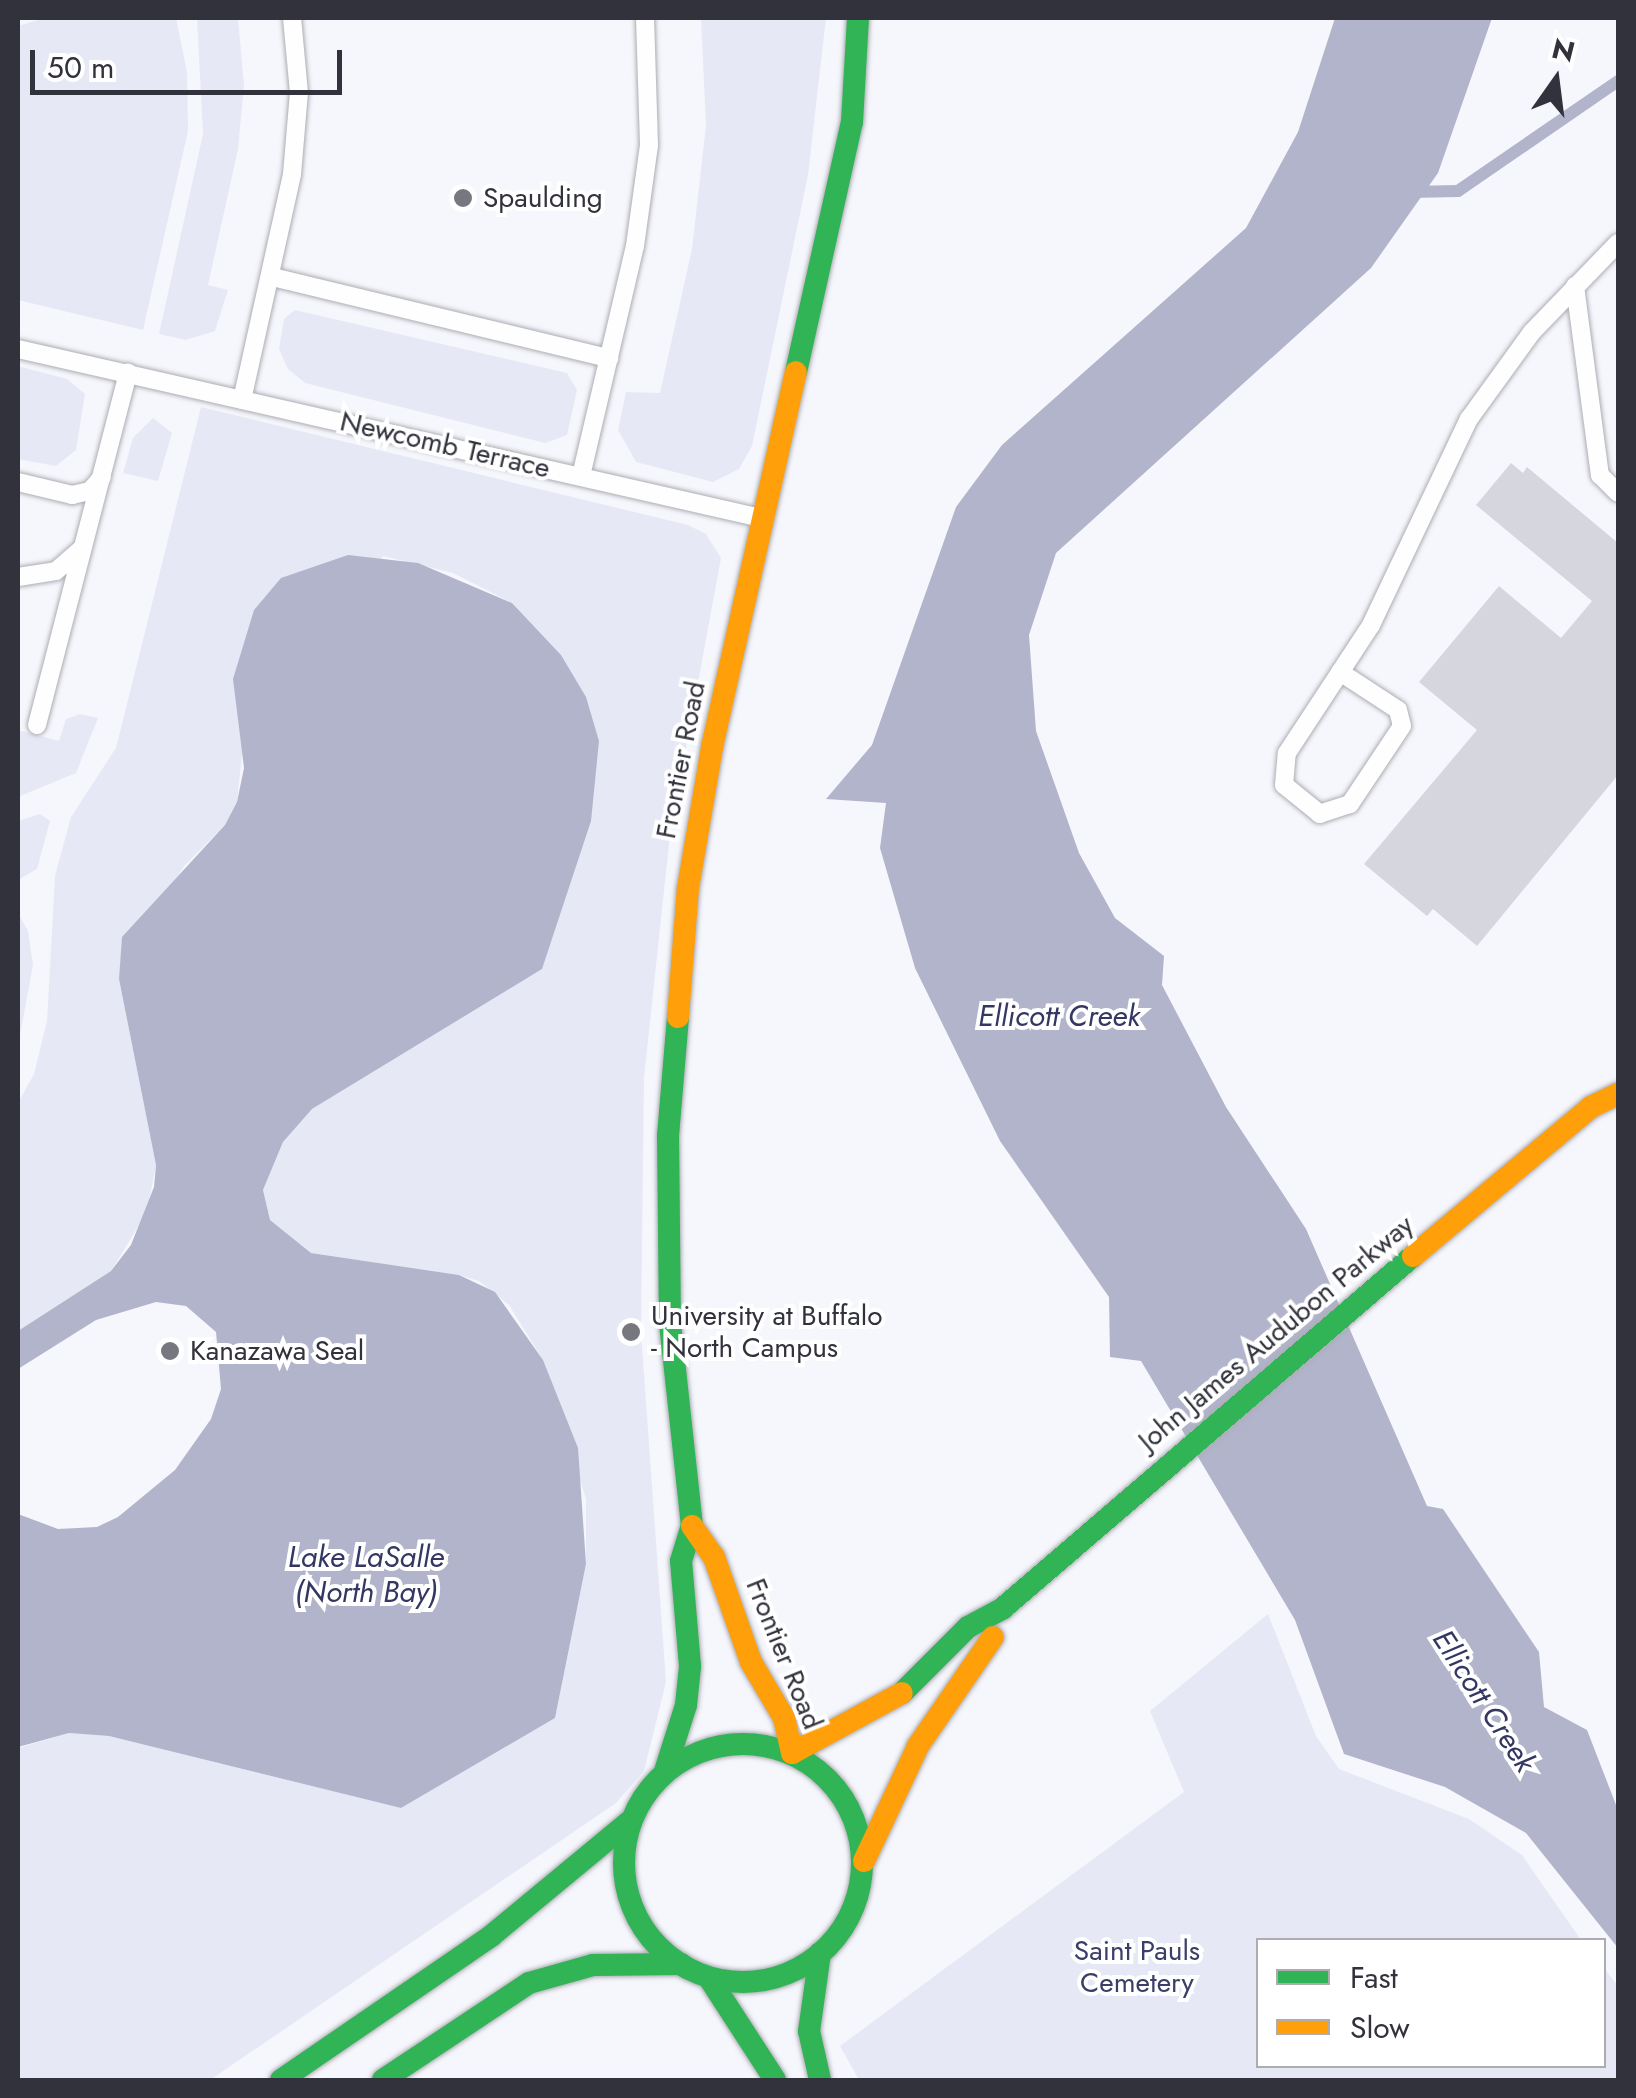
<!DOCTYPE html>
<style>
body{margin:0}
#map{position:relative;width:1636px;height:2098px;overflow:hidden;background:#f6f7fc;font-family:Jost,sans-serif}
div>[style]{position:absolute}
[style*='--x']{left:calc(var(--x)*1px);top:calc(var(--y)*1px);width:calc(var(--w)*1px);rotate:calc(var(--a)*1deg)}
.green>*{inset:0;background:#e6e8f5}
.water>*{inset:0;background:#b1b4ca}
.stream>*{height:12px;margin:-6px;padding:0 6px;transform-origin:6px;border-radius:6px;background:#b1b4ca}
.building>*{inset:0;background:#d6d7de}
.roads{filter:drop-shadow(0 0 2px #acadb4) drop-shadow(0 0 2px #acadb4)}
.lane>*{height:18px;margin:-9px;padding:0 9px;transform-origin:9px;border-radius:9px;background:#fefeff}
.fast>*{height:22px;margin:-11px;padding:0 11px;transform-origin:11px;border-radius:11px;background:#30b455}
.fast>.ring{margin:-11px;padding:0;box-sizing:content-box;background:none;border:22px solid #30b455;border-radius:50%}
.slow>*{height:22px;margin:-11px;padding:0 11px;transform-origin:11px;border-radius:11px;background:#ff9f0a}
.dots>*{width:28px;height:28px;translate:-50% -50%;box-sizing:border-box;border:5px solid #fff;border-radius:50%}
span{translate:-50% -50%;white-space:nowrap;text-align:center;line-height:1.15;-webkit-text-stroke:8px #fff;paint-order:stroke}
.poi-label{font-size:28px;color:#31323c}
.left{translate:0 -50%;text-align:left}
.street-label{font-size:28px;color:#31323c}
.park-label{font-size:28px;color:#3b3e69}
.water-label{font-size:30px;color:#343762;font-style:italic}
.frame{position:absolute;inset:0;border:20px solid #31323c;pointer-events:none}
.legend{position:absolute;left:1256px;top:1938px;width:350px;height:130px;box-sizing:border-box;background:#fff;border:2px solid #adadb1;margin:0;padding:12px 18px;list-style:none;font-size:30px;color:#31323c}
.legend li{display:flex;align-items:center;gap:20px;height:50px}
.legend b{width:50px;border:2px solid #adadb1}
.north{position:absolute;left:1506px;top:30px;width:100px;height:100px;-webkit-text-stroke:8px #fff;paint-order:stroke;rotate:14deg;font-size:28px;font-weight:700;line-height:40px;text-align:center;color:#31323c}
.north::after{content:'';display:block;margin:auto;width:35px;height:45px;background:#31323c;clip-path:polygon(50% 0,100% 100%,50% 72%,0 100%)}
.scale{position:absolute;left:30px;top:50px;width:312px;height:45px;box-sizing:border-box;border:5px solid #31323c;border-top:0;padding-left:12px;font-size:30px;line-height:35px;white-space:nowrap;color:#31323c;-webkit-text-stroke:8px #fff;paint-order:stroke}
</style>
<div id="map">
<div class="green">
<i style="clip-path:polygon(44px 18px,176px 18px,187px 72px,188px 131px,143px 330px,18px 300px,18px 26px)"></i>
<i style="clip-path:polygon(197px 18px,238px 18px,244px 85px,238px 149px,208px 285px,228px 290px,215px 331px,186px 340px,159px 334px,203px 134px)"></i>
<i style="clip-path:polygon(701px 18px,826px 18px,808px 175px,752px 446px,739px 469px,713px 482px,636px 462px,618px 430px,626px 392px,660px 393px,692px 249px,706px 125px)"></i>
<i style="clip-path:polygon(295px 310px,567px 373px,577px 390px,567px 435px,545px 443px,305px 383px,288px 369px,279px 349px,284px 319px)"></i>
<i style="clip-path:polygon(18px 366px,67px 379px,85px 394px,76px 450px,56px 466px,18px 459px)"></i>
<i style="clip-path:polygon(201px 407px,688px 525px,706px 534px,721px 558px,670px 835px,644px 1078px,641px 1332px,666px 1682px,644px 1771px,616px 1803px,210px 2080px,18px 2080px,18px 1748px,69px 1733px,109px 1736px,401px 1808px,555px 1718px,586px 1564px,586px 1499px,543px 1360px,509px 1305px,479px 1281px,459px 1275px,311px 1253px,270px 1220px,263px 1190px,283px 1142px,312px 1109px,542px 969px,561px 655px,512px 603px,453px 573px,383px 556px,243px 745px,237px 802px,225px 825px,184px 866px,119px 979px,156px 1165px,147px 1212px,111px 1271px,18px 1331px,18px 1103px,34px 1074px,47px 1021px,55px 876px,71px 817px,116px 748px)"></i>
<i style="clip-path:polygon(153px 418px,172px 433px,158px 481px,123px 473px,133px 438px)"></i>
<i style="clip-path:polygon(80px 714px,98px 718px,76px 773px,18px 797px,18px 730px,59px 741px,66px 719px)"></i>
<i style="clip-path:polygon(40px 814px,50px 821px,37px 869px,18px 880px,18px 821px)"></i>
<i style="clip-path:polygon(18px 913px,28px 931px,33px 965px,18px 1046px)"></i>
<i style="clip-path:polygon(1268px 1614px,1316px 1736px,1339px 1769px,1469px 1819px,1522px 1855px,1581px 1940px,1258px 1940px,1258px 2066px,1604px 2066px,1604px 1968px,1618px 1986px,1618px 2080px,859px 2080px,840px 2046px,1184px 1792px,1150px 1711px)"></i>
</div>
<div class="water">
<i style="clip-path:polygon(1335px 18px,1492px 18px,1438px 173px,1371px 268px,1056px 553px,1029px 635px,1036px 731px,1079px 853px,1115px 918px,1164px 956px,1162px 985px,1226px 1107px,1306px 1229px,1427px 1506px,1443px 1509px,1539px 1652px,1544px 1707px,1587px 1730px,1618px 1810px,1618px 1948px,1526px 1833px,1445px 1787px,1344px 1754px,1295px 1620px,1141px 1361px,1110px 1357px,1109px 1297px,1000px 1141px,915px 968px,880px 848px,886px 803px,826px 799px,872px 745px,956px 507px,1002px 445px,1246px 228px,1298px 132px)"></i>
<i style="clip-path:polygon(348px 555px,418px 563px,512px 603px,561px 655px,586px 697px,599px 741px,591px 821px,542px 969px,312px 1109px,283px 1142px,263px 1190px,270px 1220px,311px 1253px,459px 1275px,495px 1292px,543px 1360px,578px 1448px,586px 1564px,555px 1718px,401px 1808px,109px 1736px,69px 1733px,18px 1747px,18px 1514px,58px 1529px,97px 1527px,118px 1517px,175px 1470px,211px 1419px,221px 1389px,216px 1332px,186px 1306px,156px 1302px,96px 1320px,18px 1369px,18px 1331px,111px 1271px,131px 1245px,154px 1187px,156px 1165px,119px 979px,122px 937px,225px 825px,237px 802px,244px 768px,233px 679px,254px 610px,281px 578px)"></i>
</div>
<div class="stream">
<i style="--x:1410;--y:192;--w:48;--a:-1.2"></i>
<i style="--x:1458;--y:191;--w:194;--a:-34.5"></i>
</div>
<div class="building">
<i style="clip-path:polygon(1511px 463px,1523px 473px,1527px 467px,1618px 543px,1618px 775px,1477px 946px,1433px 909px,1427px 916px,1364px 864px,1477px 730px,1419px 682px,1499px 586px,1561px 638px,1592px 601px,1476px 505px)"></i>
</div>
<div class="roads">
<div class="lane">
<i style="--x:273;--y:277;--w:346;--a:13.6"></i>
<i style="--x:1575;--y:286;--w:191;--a:82.5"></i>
<i style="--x:1600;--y:475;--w:25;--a:45"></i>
<i style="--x:18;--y:349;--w:762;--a:12.81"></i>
<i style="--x:242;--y:400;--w:231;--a:-77.5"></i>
<i style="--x:292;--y:174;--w:81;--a:-85.1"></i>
<i style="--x:299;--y:93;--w:75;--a:-95.3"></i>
<i style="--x:581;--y:476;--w:236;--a:-76.8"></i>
<i style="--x:635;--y:246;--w:102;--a:-82.1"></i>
<i style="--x:649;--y:145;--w:127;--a:-91.8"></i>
<i style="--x:18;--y:482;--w:56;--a:13.5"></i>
<i style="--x:72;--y:495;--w:18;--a:-13"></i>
<i style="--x:90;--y:491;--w:18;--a:-49"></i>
<i style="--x:18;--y:577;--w:38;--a:-9"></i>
<i style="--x:56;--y:571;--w:35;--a:-41"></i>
<i style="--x:1340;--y:672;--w:69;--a:33.2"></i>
<i style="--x:1398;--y:710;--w:16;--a:76"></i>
<i style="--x:1402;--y:726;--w:94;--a:123.7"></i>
<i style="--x:1350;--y:804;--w:32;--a:162"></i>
<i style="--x:1320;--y:814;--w:46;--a:-141.1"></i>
<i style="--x:1284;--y:785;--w:32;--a:-85"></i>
<i style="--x:1287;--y:753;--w:153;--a:-56.7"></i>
<i style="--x:1371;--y:625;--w:228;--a:-64.6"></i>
<i style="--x:1469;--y:419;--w:107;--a:-54.1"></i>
<i style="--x:1532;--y:332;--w:124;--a:-46"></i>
<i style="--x:37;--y:725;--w:364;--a:-75.5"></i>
</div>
<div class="fast">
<i style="--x:796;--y:372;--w:256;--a:-77.4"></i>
<i style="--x:852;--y:122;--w:104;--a:-86.7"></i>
<i style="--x:902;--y:1693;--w:93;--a:-45"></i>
<i style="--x:968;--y:1627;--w:40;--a:-28"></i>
<i style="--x:1003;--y:1608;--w:540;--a:-40.65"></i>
<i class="ring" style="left:624px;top:1744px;width:216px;height:216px"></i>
<i style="--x:665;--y:1771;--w:69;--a:-72.3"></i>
<i style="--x:686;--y:1705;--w:39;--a:-84"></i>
<i style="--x:690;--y:1666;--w:105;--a:-94.9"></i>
<i style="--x:681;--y:1561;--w:37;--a:-73"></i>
<i style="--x:692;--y:1526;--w:202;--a:-96.2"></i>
<i style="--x:670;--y:1325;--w:189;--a:-90.6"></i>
<i style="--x:668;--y:1136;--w:119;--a:-85.2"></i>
<i style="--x:820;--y:1953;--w:79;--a:98"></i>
<i style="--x:809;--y:2031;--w:50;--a:77.3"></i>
<i style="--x:711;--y:1981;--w:118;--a:57.1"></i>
<i style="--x:281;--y:2080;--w:255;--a:-34.4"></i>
<i style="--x:491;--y:1936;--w:180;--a:-39.6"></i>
<i style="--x:383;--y:2080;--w:175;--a:-33.6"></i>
<i style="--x:529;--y:1983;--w:66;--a:-15.7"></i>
<i style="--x:593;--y:1965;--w:88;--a:-0.7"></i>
</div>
<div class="slow">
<i style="--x:678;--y:1017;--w:129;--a:-85.6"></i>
<i style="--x:688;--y:888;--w:143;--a:-80.3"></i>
<i style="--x:712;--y:747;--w:384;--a:-77.4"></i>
<i style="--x:1413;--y:1256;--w:232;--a:-39.9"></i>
<i style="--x:1591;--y:1107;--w:30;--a:-26"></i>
<i style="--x:692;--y:1526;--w:38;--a:55"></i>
<i style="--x:714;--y:1557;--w:111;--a:70.6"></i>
<i style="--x:751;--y:1662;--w:65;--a:59.5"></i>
<i style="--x:784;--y:1718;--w:36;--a:77"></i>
<i style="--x:792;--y:1753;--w:125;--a:-28.6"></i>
<i style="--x:864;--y:1861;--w:127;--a:-64.8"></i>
<i style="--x:918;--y:1746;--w:132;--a:-55.5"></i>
</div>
</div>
<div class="dots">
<i style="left:463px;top:198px;background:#76777f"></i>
<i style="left:631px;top:1332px;background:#76777f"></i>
<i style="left:170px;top:1351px;background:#76777f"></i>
</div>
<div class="poi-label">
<span class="left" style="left:483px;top:198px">Spaulding</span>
<span class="left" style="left:651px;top:1332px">University at Buffalo<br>- North Campus</span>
<span class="left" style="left:190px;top:1351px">Kanazawa Seal</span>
</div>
<div class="street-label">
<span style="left:445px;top:445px;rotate:13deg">Newcomb Terrace</span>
<span style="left:681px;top:760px;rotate:-79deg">Frontier Road</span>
<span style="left:1276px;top:1333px;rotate:-40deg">John James Audubon Parkway</span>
<span style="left:784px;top:1654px;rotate:68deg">Frontier Road</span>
</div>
<div class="park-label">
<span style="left:1137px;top:1967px">Saint Pauls<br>Cemetery</span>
</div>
<div class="water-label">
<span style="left:1059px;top:1016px">Ellicott Creek</span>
<span style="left:366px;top:1574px">Lake LaSalle<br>(North Bay)</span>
<span style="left:1484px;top:1701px;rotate:57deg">Ellicott Creek</span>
</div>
<div class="frame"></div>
<ul class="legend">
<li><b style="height:12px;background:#30b455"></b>Fast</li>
<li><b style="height:12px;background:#ff9f0a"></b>Slow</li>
</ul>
<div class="north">N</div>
<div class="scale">50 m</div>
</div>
